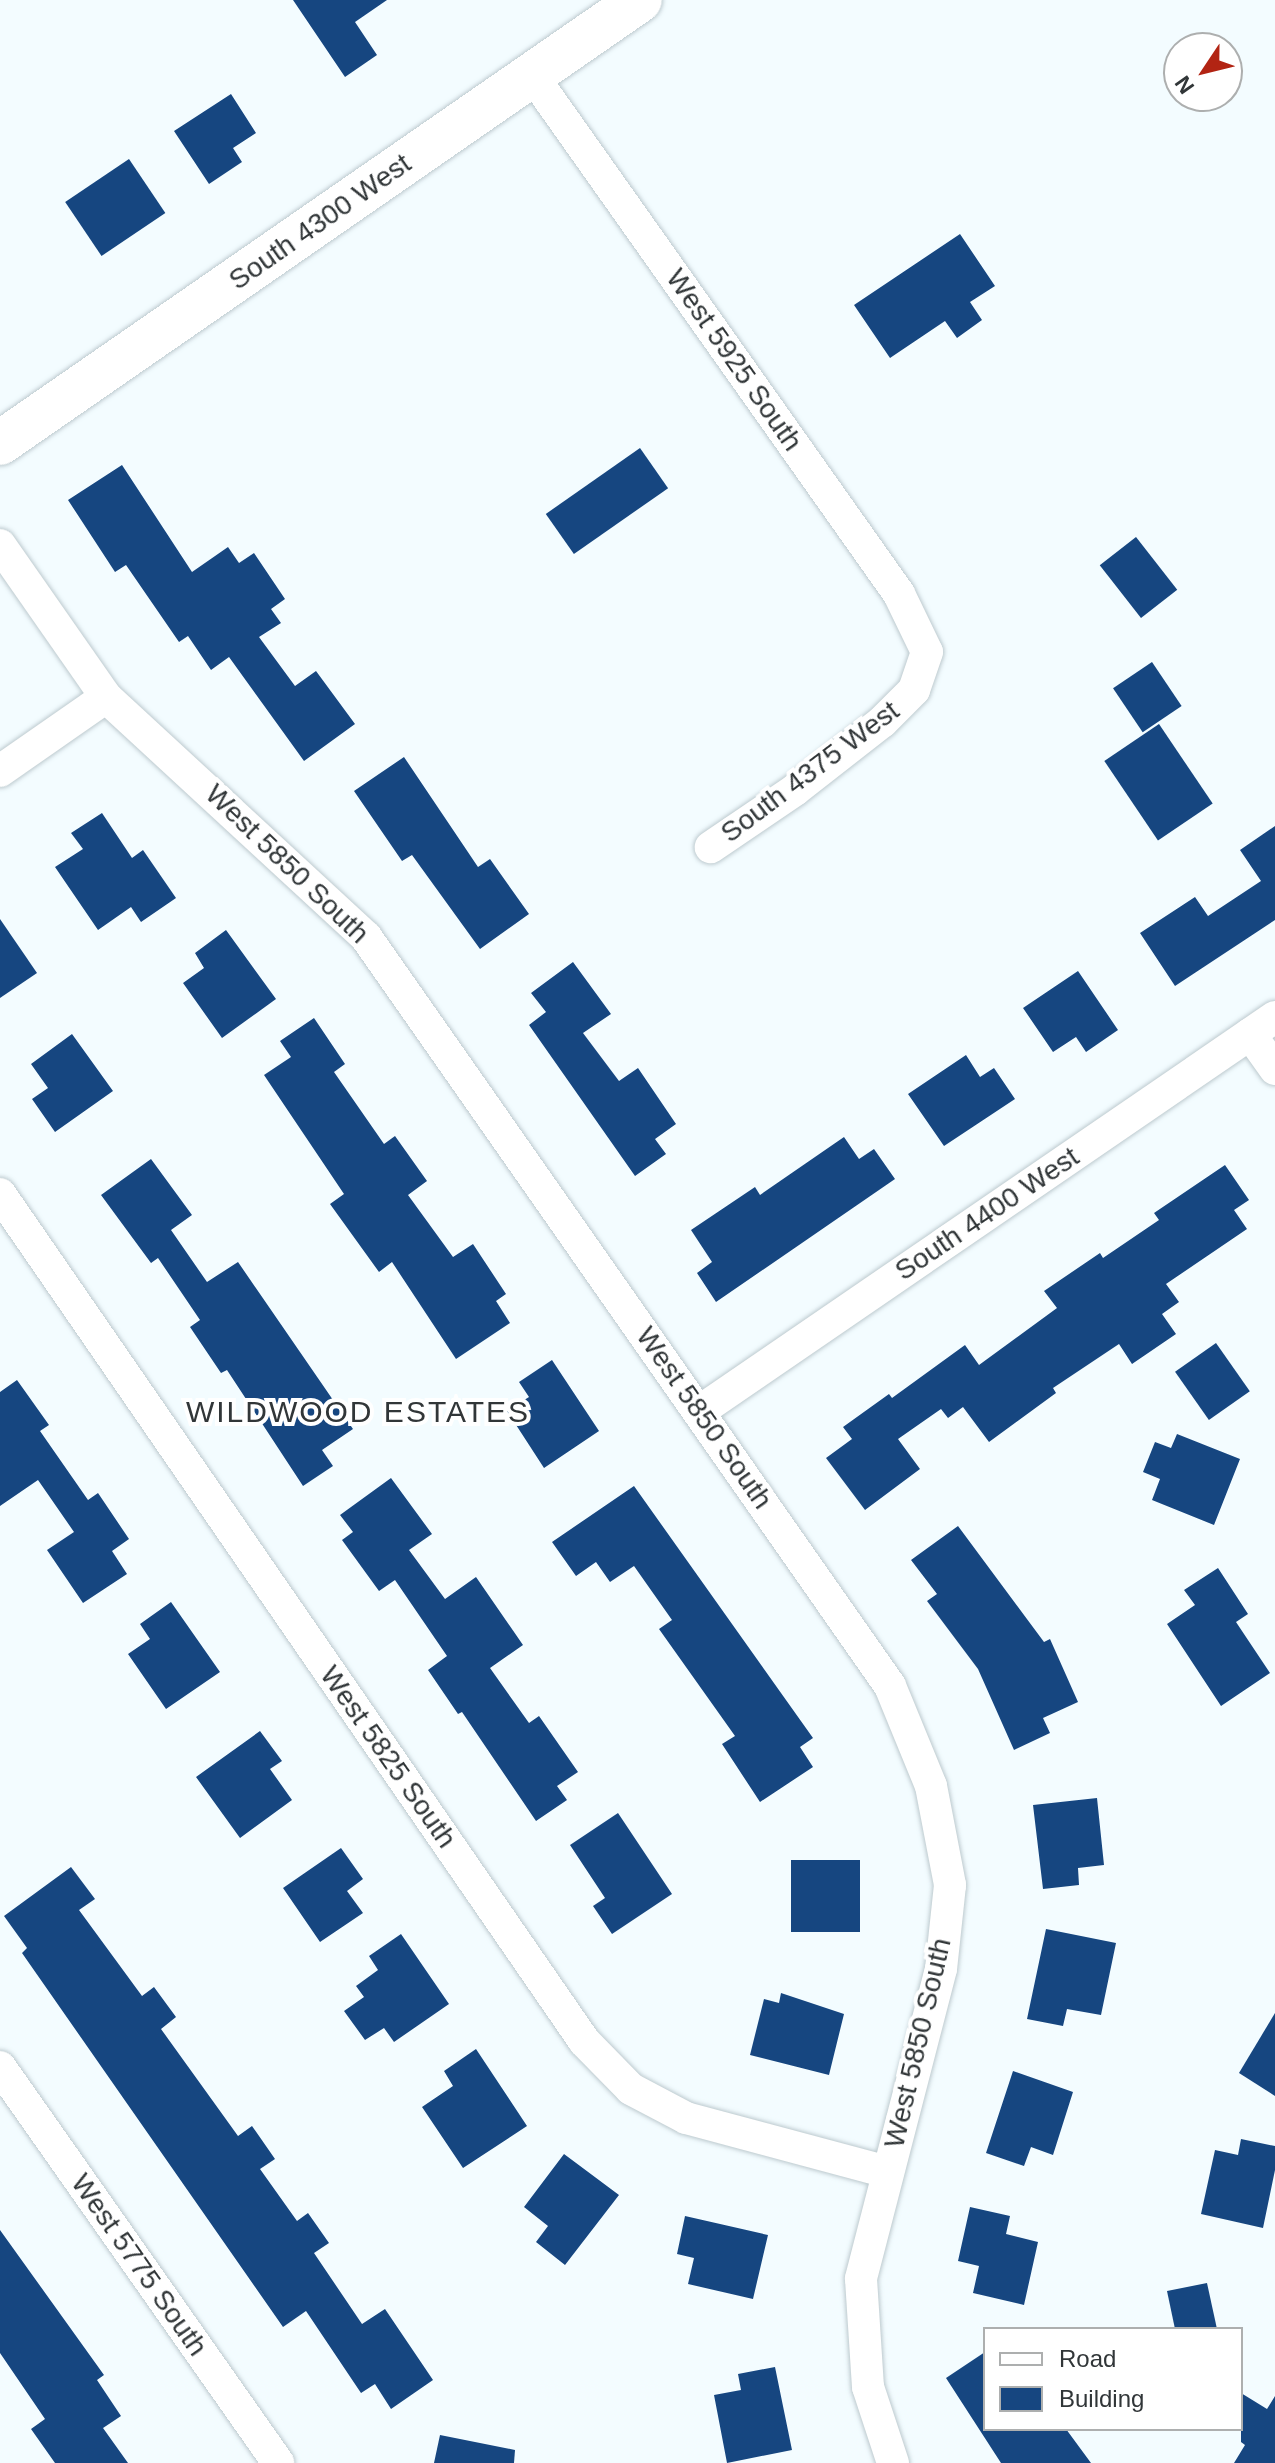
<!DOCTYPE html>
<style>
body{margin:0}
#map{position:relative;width:1275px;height:2463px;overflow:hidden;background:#f3fcff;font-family:Arial,sans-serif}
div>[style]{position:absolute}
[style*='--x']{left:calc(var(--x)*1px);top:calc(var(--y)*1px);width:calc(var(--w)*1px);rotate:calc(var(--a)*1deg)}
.building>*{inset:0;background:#164680;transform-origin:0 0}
.roads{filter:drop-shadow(0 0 2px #bdcacf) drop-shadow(0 0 2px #bdcacf)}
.street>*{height:32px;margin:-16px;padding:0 16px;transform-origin:16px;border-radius:16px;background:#fff}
.secondary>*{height:44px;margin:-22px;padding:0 22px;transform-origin:22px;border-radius:22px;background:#fff}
span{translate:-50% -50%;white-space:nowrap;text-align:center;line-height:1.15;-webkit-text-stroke:8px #fff;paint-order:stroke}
.street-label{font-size:28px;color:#313638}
.neighbourhood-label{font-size:30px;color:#313638;letter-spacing:2px}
.legend{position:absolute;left:983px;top:2327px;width:260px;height:104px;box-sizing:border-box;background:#fff;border:2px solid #adafaf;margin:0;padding:10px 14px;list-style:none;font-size:24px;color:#313638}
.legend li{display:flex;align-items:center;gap:16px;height:40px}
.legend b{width:40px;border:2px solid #adafaf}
.north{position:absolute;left:1163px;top:32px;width:80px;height:80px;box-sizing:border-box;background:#fff;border:2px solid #adafaf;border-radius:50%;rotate:235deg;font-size:22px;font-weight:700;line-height:32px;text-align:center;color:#313638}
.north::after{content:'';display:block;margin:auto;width:28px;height:36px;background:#b22413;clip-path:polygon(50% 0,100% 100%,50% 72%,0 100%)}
</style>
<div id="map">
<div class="building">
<i style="clip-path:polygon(293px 0,387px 0,355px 22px,377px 55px,345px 77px)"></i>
<i style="clip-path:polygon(231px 94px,256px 133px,233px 148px,242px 162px,209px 184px,174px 131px)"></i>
<i style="left:129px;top:159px;width:65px;height:77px;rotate:56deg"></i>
<i style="clip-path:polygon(960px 234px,995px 286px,970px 302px,982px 320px,957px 338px,945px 321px,890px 358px,854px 305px)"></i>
<i style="left:640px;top:448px;width:49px;height:115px;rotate:55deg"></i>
<i style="clip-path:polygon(122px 465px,192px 572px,228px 547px,239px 563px,254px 553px,285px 599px,271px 609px,281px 623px,259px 637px,295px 686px,316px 671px,355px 724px,304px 761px,229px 657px,211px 670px,188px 636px,179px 642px,126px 565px,115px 572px,68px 500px)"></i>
<i style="left:1136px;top:537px;width:67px;height:46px;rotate:52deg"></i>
<i style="left:1152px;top:662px;width:53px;height:47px;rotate:56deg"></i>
<i style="left:1159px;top:724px;width:96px;height:66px;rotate:56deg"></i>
<i style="clip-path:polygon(404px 757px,478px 867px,490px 859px,529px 914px,480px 949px,412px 855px,402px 861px,354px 791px)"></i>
<i style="clip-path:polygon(102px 813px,132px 858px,143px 850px,176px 898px,141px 922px,131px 907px,98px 930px,55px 867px,83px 849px,71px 833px)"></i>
<i style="clip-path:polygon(1275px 826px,1275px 920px,1175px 986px,1140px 933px,1195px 897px,1208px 916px,1261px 881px,1240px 850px)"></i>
<i style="clip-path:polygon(0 919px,37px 973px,0 998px)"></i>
<i style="clip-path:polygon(226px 930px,276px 999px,222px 1038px,183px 983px,204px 968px,195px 953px)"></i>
<i style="clip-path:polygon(573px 962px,611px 1014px,583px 1033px,619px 1081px,638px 1068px,676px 1124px,655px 1139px,666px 1154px,635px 1176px,529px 1025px,546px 1012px,531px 993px)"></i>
<i style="clip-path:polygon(1078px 971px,1118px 1030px,1086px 1052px,1076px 1037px,1053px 1052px,1023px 1008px)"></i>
<i style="clip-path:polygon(314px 1018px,345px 1064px,334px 1072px,384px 1144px,395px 1136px,427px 1181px,408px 1195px,453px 1257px,473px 1244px,506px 1294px,496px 1301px,510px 1323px,456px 1359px,392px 1262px,379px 1272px,330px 1204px,344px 1194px,264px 1075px,291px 1057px,280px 1041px)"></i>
<i style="clip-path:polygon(72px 1034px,113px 1091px,55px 1132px,32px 1099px,48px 1088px,31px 1064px)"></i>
<i style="clip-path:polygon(966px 1055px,980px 1077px,994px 1068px,1015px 1099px,944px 1146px,908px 1094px)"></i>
<i style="clip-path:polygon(844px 1137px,859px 1159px,874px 1149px,895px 1179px,716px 1302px,697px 1273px,712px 1262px,691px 1230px,755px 1187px,760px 1195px)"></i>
<i style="clip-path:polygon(151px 1159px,192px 1215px,171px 1230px,207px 1282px,238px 1262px,353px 1429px,322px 1450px,333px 1466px,303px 1486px,227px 1370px,221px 1373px,190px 1327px,200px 1320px,158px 1258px,151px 1263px,101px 1195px)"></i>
<i style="clip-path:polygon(1225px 1165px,1249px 1200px,1234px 1210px,1247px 1229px,1166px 1284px,1179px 1302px,1162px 1314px,1176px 1334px,1132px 1364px,1119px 1344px,1053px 1388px,1056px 1393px,989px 1442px,963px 1407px,948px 1418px,941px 1409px,898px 1439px,920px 1469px,865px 1510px,826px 1458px,852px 1439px,843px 1427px,889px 1394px,892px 1398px,965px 1345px,979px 1365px,1057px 1308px,1044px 1291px,1100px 1253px,1103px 1258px,1159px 1220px,1154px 1213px)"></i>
<i style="left:1216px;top:1343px;width:59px;height:50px;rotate:55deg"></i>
<i style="clip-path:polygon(552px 1360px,599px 1431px,544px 1468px,507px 1411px,529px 1397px,519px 1382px)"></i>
<i style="clip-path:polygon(17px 1380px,49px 1425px,40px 1431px,88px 1500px,98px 1493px,129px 1539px,112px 1551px,127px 1574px,83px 1603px,47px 1550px,74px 1532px,38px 1480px,0 1506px,0 1392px)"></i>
<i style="clip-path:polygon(1177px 1434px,1240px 1459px,1214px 1525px,1152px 1500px,1160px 1479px,1143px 1472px,1155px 1442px,1171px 1448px)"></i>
<i style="clip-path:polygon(391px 1478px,432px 1534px,409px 1550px,445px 1599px,476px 1577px,523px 1645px,490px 1668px,529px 1723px,539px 1716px,578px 1772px,557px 1786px,567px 1800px,536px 1821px,462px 1712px,458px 1714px,428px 1670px,447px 1656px,395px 1580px,379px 1591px,342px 1540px,353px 1532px,340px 1515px)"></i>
<i style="clip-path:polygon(634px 1486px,813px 1738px,800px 1747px,813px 1767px,760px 1802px,722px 1744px,735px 1736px,659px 1629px,672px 1620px,634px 1566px,610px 1582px,596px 1562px,576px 1576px,552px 1542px)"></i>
<i style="clip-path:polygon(958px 1526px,1044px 1642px,1050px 1639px,1078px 1702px,1043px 1718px,1050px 1733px,1014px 1750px,978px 1669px,927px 1601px,937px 1594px,911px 1560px)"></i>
<i style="clip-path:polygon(1218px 1568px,1248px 1614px,1236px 1622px,1270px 1673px,1221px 1706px,1167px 1624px,1195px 1605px,1184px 1590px)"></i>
<i style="clip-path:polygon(171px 1602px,220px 1672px,166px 1709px,128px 1654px,150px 1639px,140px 1624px)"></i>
<i style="clip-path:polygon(260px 1731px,282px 1761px,270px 1769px,292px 1800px,240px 1838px,196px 1777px)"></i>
<i style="clip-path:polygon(1097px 1798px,1104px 1865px,1078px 1868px,1079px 1885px,1043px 1889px,1033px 1805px)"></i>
<i style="clip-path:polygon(618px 1813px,672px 1894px,612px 1934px,593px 1906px,605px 1898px,570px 1845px)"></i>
<i style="clip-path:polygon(341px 1848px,363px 1879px,347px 1891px,363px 1913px,320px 1942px,283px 1888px)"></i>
<i style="left:860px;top:1860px;width:72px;height:69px;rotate:90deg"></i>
<i style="clip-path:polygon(71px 1867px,95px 1899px,79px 1910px,142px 1996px,154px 1987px,176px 2017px,161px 2029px,238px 2136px,252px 2126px,275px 2159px,260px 2169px,297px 2221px,308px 2213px,329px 2243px,314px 2253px,362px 2324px,385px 2309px,433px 2380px,391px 2409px,375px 2384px,361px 2393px,306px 2311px,283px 2327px,22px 1953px,27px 1948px,4px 1916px)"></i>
<i style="clip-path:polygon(1046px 1929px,1116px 1943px,1101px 2015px,1067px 2009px,1063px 2026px,1027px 2019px)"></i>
<i style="clip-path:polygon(401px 1934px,449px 2004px,394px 2042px,384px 2028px,365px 2040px,344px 2011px,364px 1997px,356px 1986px,378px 1970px,369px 1956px)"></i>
<i style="clip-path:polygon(781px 1993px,844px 2014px,829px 2075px,750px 2055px,764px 1999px,779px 2003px)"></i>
<i style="clip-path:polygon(1275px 2013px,1275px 2096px,1239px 2073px)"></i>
<i style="clip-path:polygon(476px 2049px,527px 2126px,463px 2168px,422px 2107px,453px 2086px,444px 2071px)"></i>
<i style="clip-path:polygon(1013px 2071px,1073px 2092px,1053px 2155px,1031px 2147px,1024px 2166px,986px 2153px)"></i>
<i style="clip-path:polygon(1241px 2139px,1275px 2146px,1275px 2170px,1263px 2228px,1201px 2214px,1215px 2150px,1238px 2155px)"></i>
<i style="clip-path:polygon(564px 2154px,619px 2195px,565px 2265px,536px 2242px,548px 2226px,524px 2207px)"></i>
<i style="clip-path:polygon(970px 2207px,1010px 2216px,1006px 2234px,1038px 2242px,1024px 2305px,973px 2293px,979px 2266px,958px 2261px)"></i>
<i style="clip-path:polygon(685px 2216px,768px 2235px,753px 2299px,688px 2284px,694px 2258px,677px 2254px)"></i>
<i style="clip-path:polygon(0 2230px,104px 2375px,97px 2380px,121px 2416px,103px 2428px,128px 2463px,55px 2463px,31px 2429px,45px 2419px,0 2353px)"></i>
<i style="clip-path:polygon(1207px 2283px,1217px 2329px,1175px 2329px,1167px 2291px)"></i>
<i style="clip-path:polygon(985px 2352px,985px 2429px,1066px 2429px,1091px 2463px,1001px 2463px,946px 2378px)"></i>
<i style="clip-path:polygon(775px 2367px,792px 2450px,727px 2463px,714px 2395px,741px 2390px,738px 2374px)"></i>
<i style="clip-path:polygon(1241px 2393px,1267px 2409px,1275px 2396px,1275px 2463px,1234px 2463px,1245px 2445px,1241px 2442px)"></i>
<i style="clip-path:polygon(440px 2435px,515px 2450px,514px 2463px,434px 2463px)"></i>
</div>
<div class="roads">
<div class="street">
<i style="--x:532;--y:75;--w:636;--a:54.73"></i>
<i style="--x:899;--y:594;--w:64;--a:64.2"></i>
<i style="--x:927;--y:652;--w:40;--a:108.9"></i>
<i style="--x:914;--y:690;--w:45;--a:135"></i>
<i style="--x:882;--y:722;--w:110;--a:142"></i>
<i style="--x:795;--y:790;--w:102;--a:145.8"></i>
<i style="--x:0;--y:545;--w:185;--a:55.1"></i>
<i style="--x:106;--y:697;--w:354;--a:42.7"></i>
<i style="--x:366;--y:937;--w:914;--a:55.02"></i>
<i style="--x:890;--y:1686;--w:108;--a:67.7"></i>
<i style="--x:931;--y:1786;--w:101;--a:79.1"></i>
<i style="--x:950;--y:1885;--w:84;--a:96.1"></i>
<i style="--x:941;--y:1969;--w:320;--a:104.5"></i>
<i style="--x:861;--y:2279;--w:108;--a:86.3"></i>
<i style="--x:868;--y:2387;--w:80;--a:71.8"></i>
<i style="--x:0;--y:771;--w:129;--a:-34.9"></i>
<i style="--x:1250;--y:1034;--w:43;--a:54.5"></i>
<i style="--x:0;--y:1194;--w:1029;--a:55.41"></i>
<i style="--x:584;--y:2041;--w:67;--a:45.6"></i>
<i style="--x:631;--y:2089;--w:62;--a:27.8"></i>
<i style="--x:686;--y:2118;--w:209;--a:15"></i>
<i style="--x:700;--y:1411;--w:697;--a:-34.42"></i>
<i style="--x:0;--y:2067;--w:484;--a:54.9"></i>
</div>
<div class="secondary">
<i style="--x:0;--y:443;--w:778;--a:-34.69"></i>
</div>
</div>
<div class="street-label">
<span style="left:320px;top:222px;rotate:-35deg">South 4300 West</span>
<span style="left:734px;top:360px;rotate:55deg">West 5925 South</span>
<span style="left:810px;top:772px;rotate:-37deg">South 4375 West</span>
<span style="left:287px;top:864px;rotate:44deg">West 5850 South</span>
<span style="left:987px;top:1214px;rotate:-34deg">South 4400 West</span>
<span style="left:704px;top:1418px;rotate:55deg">West 5850 South</span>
<span style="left:388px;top:1757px;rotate:55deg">West 5825 South</span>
<span style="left:918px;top:2043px;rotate:-77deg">West 5850 South</span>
<span style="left:139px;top:2265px;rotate:55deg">West 5775 South</span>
</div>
<div class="neighbourhood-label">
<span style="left:358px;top:1412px">WILDWOOD ESTATES</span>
</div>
<ul class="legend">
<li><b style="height:10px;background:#fff"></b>Road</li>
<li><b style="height:22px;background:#164680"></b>Building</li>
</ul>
<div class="north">N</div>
</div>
